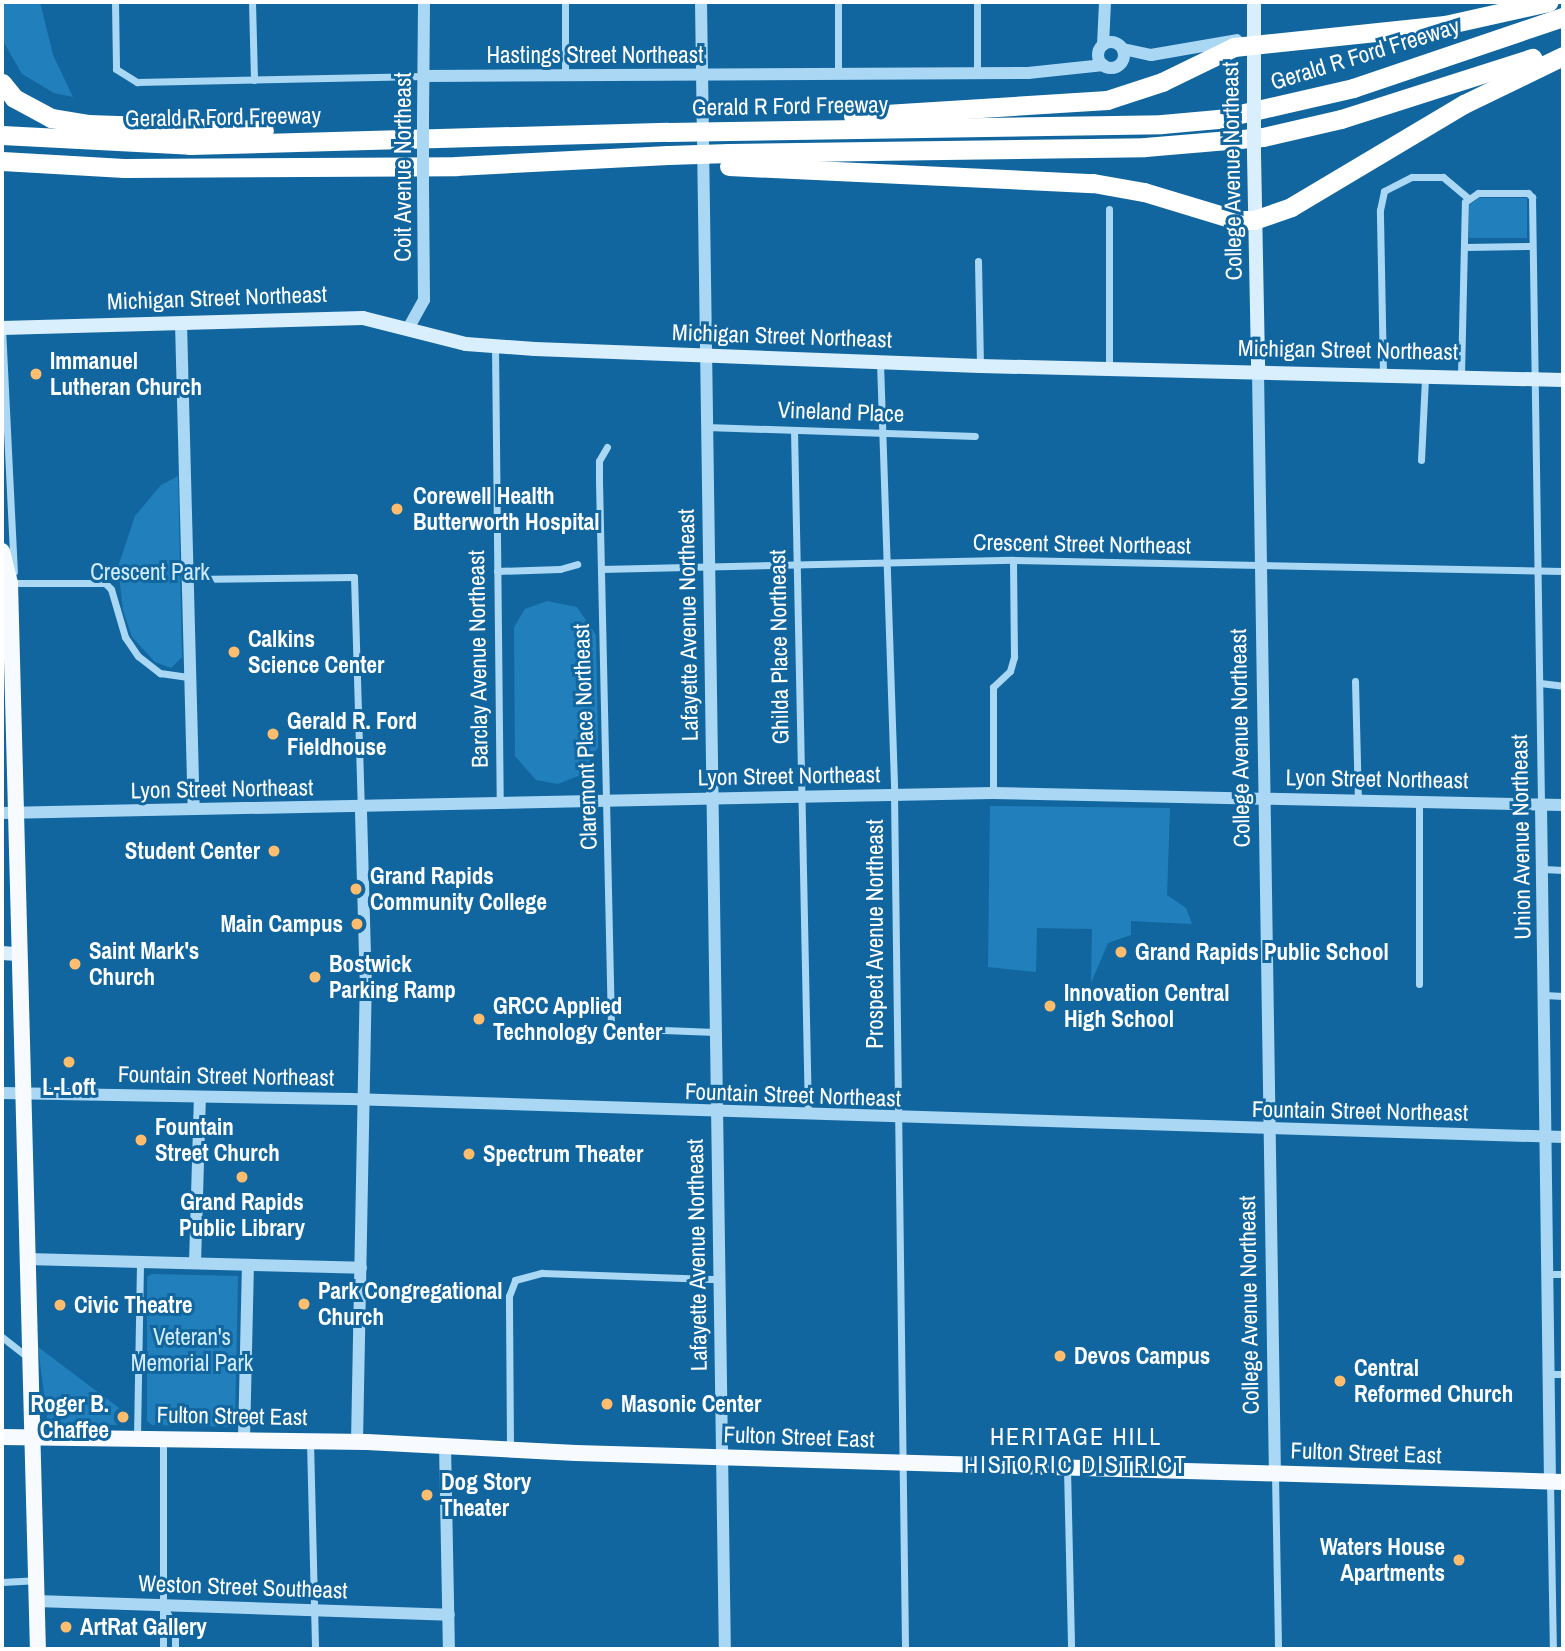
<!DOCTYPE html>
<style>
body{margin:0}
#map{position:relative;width:1565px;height:1651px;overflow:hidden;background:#12669f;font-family:"Archivo Narrow",sans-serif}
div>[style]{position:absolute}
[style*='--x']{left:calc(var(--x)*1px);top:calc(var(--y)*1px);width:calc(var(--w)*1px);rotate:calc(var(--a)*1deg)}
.green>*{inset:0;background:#2180bc}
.minor>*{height:7px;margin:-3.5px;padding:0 3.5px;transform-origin:3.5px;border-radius:3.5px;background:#aad7f4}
.tertiary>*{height:12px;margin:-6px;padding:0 6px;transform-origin:6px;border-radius:6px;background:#aad7f4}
.tertiary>.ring{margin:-6px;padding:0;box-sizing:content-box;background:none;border:12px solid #aad7f4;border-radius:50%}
.secondary>*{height:14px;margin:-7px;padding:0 7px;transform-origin:7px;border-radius:7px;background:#daeffd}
.primary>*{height:16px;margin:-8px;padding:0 8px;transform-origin:8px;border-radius:8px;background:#f7fbff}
.motorway>*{height:19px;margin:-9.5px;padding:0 9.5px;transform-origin:9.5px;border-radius:9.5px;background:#fff}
.tertiary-bridge>*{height:12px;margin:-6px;padding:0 6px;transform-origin:6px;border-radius:6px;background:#aad7f4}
.secondary-bridge>*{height:14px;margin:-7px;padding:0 7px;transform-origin:7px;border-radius:7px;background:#daeffd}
.motorway-bridge>*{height:19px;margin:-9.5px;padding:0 9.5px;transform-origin:9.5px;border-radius:9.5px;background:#fff}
.dots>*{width:19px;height:19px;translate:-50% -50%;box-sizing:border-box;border:4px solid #12669f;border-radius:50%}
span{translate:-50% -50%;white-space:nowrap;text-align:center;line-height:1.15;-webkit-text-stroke:6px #12669f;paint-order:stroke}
.street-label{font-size:23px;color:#fff}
.poi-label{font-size:23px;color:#fff;font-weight:700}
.left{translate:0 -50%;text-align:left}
.right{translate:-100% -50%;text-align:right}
.park-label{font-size:23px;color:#d2edfe}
.neighbourhood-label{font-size:24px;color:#fff;letter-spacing:2px}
.frame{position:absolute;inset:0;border:4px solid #fff;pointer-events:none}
</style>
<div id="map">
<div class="green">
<i style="clip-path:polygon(2px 2px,40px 2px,53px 55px,73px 97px,54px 93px,22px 74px,2px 39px)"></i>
<i style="clip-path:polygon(1479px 198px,1527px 198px,1527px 238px,1469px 238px,1469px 205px)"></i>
<i style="clip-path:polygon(178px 476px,182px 657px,171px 668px,155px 662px,132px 637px,123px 610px,118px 567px,135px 516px,161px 485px)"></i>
<i style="clip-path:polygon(547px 601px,577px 607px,596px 635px,598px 747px,583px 774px,558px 784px,536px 780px,515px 756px,514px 627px,525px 609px)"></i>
<i style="clip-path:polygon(990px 806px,1170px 808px,1167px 895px,1186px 908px,1192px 924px,1131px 921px,1131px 935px,1108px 943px,1091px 983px,1092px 929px,1037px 928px,1036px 972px,988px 967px)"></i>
<i style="clip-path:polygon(151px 1274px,238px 1276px,235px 1427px,152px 1425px,147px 1421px,147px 1277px)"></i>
<i style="clip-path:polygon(38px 1347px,131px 1417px,128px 1425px,48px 1424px)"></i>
</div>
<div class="minor">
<i style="--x:115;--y:2;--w:67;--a:89.1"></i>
<i style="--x:116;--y:69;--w:25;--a:32"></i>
<i style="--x:137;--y:82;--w:288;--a:-1.2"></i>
<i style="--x:252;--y:2;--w:78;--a:88.5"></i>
<i style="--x:565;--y:2;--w:74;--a:90"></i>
<i style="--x:977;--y:2;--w:71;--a:90"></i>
<i style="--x:838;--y:73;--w:71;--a:-90"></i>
<i style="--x:1109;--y:209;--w:159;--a:90"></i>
<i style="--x:1465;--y:247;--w:67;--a:-0.9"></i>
<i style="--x:978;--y:261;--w:105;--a:88.9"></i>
<i style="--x:2;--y:328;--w:244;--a:87.2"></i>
<i style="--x:495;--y:347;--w:456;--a:89.4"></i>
<i style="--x:880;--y:362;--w:432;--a:88.1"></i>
<i style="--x:894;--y:794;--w:855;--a:89.26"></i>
<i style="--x:1383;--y:373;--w:163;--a:-91.1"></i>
<i style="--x:1380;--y:210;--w:19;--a:-78"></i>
<i style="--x:1384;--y:191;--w:31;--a:-27"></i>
<i style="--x:1412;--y:177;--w:31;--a:0"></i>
<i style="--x:1443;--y:177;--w:33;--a:40"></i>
<i style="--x:1461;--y:375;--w:173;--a:-88.7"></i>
<i style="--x:1465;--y:202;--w:16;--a:-35"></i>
<i style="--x:1478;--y:193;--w:50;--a:0"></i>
<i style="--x:1528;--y:193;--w:6;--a:45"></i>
<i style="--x:1532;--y:197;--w:607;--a:89.15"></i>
<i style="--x:706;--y:427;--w:269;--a:1.9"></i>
<i style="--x:794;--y:430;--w:685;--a:88.83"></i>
<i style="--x:607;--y:447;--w:16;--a:120"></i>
<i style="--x:599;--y:461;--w:20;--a:90"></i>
<i style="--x:599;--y:481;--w:547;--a:88.74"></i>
<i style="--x:611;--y:1028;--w:104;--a:2.2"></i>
<i style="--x:1421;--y:460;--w:83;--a:-87.2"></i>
<i style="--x:601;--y:569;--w:412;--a:-1.3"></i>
<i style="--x:1013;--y:560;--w:550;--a:1.15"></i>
<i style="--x:497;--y:571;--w:63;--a:-1.8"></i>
<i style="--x:560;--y:569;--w:18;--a:-16"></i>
<i style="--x:188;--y:579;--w:166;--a:-0.7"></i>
<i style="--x:354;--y:577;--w:230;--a:88.3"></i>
<i style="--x:2;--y:583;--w:103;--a:0"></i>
<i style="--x:105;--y:583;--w:8;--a:45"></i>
<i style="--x:111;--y:589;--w:50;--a:73.7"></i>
<i style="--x:125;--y:637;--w:23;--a:56"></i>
<i style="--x:138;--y:656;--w:28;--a:38"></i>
<i style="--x:160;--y:673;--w:30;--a:8"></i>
<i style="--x:1355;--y:681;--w:119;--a:88.6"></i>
<i style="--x:1540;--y:683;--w:23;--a:7"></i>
<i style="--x:993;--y:793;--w:106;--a:-90"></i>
<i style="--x:993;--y:687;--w:23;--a:-43"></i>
<i style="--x:1010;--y:671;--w:15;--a:-74"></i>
<i style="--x:1014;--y:657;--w:97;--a:-90.6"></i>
<i style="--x:1419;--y:802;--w:182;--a:90"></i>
<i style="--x:1543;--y:869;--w:20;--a:3"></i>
<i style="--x:1544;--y:995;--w:19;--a:3"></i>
<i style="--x:1549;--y:1274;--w:14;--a:0"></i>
<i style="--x:2;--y:1337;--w:34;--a:38"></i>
<i style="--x:1551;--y:1374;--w:12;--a:0"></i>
<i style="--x:137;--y:1436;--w:174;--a:-89"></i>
<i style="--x:163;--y:1440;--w:209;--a:90"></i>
<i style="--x:310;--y:1441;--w:208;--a:88.6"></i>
<i style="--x:510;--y:1447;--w:151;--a:-90.4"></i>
<i style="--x:509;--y:1296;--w:17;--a:-69"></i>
<i style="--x:515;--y:1280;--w:28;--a:-15"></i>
<i style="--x:542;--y:1273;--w:176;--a:2"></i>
<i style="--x:1067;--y:1468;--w:181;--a:88.7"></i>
<i style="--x:1275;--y:1474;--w:175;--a:89"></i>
<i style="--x:1550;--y:1482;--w:167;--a:89"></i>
<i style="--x:2;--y:1582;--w:33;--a:-3"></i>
<i style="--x:165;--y:1609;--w:21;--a:62"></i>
<i style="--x:175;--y:1628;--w:21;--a:90"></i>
</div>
<div class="tertiary">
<i style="--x:701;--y:2;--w:1647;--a:89.17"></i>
<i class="ring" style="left:1098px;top:42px;width:14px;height:14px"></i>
<i style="--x:1103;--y:45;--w:43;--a:-87.3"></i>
<i style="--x:1123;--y:49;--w:29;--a:12"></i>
<i style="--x:1151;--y:55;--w:87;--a:-9.9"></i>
<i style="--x:425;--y:76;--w:603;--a:-0.29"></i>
<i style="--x:1028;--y:73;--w:76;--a:-6"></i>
<i style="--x:423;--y:119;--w:117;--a:-89.5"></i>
<i style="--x:181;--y:323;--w:486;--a:88.5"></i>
<i style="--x:409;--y:327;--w:31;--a:-61"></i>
<i style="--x:424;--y:300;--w:119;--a:-90.5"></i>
<i style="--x:1258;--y:371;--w:1103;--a:89.12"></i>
<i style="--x:1541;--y:804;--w:677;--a:89.24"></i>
<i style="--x:2;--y:813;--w:991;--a:-1.16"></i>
<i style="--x:993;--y:793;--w:570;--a:1.21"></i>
<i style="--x:2;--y:1093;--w:349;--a:1"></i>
<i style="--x:351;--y:1099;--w:1213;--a:1.8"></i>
<i style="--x:27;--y:1259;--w:334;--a:1.5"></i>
<i style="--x:195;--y:1263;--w:166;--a:-88.3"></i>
<i style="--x:244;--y:1439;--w:174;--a:-88.7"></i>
<i style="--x:357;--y:1442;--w:451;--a:-88.9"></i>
<i style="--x:366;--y:991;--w:184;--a:-91.6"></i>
<i style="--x:445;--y:1445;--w:204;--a:88.9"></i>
<i style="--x:36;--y:1601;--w:413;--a:1.9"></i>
</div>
<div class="secondary">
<i style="--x:1254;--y:2;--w:93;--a:90"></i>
<i style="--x:1254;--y:154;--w:217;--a:88.9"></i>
<i style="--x:2;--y:328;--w:361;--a:-1.6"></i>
<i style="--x:363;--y:318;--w:106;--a:14.2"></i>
<i style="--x:466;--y:344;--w:69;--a:4.1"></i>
<i style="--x:535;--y:349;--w:445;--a:2.2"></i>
<i style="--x:980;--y:366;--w:583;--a:1.38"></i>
<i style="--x:2;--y:953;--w:16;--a:4"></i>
</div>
<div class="primary">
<i style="--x:2;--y:551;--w:33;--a:76"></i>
<i style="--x:10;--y:583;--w:1066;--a:88.5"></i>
<i style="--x:2;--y:1437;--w:365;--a:0.8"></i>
<i style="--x:367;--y:1442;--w:209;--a:3"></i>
<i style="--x:576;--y:1453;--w:987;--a:1.68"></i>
</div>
<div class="motorway">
<i style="--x:2;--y:83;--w:19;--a:51"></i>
<i style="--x:14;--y:98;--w:42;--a:28.4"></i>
<i style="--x:51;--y:118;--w:37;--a:9"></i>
<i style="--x:88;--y:124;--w:176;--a:2"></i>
<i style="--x:853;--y:116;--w:255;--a:-3.6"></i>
<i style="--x:1107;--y:100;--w:58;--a:-18.1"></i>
<i style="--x:1162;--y:82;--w:80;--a:-25.9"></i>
<i style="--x:1234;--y:47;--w:212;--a:-6"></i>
<i style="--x:1445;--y:25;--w:106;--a:-12.6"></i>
<i style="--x:730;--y:131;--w:432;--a:-0.9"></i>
<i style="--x:1162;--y:124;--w:56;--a:-5.1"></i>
<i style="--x:1218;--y:119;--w:139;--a:-12.9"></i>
<i style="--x:1353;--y:88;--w:222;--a:-18.7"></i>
<i style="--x:2;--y:135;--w:188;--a:3"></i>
<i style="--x:190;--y:145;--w:478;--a:-1.6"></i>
<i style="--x:729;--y:153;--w:416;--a:-0.8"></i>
<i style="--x:1145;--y:147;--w:118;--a:-4.8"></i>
<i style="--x:1263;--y:137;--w:80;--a:-13"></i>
<i style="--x:1341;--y:119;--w:201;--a:-17.7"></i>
<i style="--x:2;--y:161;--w:122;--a:3.3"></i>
<i style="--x:124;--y:168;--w:332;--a:-0.3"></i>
<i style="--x:456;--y:166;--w:212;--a:-3"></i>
<i style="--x:729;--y:166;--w:364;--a:2.7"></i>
<i style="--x:1093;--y:183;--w:52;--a:10"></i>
<i style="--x:1144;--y:192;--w:97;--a:16.8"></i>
<i style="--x:1237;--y:220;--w:17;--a:0"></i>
<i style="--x:1254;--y:220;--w:39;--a:-19"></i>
<i style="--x:1291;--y:207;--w:201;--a:-30.8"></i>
<i style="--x:1464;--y:104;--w:110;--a:-25.9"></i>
</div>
<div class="tertiary-bridge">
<i style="--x:423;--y:181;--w:62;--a:-90"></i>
</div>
<div class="secondary-bridge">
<i style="--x:1254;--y:154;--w:59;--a:-90"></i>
</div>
<div class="motorway-bridge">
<i style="--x:668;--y:132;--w:62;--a:-0.9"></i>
<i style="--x:668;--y:155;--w:61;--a:-1.9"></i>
</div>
<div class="dots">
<i style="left:36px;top:374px;background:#ffbd6d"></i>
<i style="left:397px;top:509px;background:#ffbd6d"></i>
<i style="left:234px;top:652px;background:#ffbd6d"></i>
<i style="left:273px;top:734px;background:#ffbd6d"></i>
<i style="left:274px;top:851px;background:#ffbd6d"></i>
<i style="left:356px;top:889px;background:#ffbd6d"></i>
<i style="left:357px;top:924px;background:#ffbd6d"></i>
<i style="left:1121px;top:952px;background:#ffbd6d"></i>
<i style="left:75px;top:964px;background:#ffbd6d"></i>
<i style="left:315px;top:977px;background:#ffbd6d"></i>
<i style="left:1050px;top:1006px;background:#ffbd6d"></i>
<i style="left:479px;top:1019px;background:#ffbd6d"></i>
<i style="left:69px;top:1062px;background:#ffbd6d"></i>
<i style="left:141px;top:1140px;background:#ffbd6d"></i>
<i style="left:469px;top:1154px;background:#ffbd6d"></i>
<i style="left:242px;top:1177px;background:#ffbd6d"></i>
<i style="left:304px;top:1304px;background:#ffbd6d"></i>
<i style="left:60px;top:1305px;background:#ffbd6d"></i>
<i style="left:1060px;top:1356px;background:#ffbd6d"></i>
<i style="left:1340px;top:1381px;background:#ffbd6d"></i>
<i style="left:607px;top:1404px;background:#ffbd6d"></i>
<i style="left:123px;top:1417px;background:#ffbd6d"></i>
<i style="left:427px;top:1495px;background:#ffbd6d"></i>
<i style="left:1459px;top:1560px;background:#ffbd6d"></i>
<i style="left:66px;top:1627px;background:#ffbd6d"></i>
</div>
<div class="street-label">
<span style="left:1365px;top:54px;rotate:-17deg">Gerald R Ford Freeway</span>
<span style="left:595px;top:55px">Hastings Street Northeast</span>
<span style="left:790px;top:106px;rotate:-1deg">Gerald R Ford Freeway</span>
<span style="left:223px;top:117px;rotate:-1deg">Gerald R Ford Freeway</span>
<span style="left:403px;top:167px;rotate:-90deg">Coit Avenue Northeast</span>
<span style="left:1232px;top:171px;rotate:-91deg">College Avenue Northeast</span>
<span style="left:217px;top:298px;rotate:-2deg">Michigan Street Northeast</span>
<span style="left:782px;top:336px;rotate:2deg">Michigan Street Northeast</span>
<span style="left:1348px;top:350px;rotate:1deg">Michigan Street Northeast</span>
<span style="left:841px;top:412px;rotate:2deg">Vineland Place</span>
<span style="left:1082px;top:544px;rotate:1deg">Crescent Street Northeast</span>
<span style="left:688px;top:625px;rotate:-91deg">Lafayette Avenue Northeast</span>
<span style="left:779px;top:647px;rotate:-91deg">Ghilda Place Northeast</span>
<span style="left:478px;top:659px;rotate:-91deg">Barclay Avenue Northeast</span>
<span style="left:585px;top:737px;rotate:-92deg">Claremont Place Northeast</span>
<span style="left:1240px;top:738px;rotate:-91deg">College Avenue Northeast</span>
<span style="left:789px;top:776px;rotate:-1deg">Lyon Street Northeast</span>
<span style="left:1377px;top:779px;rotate:1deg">Lyon Street Northeast</span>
<span style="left:222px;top:789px;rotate:-1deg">Lyon Street Northeast</span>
<span style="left:1521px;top:837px;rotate:-91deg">Union Avenue Northeast</span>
<span style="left:875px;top:934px;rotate:-90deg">Prospect Avenue Northeast</span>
<span style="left:226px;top:1076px;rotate:1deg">Fountain Street Northeast</span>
<span style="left:793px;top:1095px;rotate:2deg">Fountain Street Northeast</span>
<span style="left:1360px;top:1111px;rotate:1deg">Fountain Street Northeast</span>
<span style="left:697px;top:1255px;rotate:-91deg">Lafayette Avenue Northeast</span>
<span style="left:1249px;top:1305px;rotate:-91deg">College Avenue Northeast</span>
<span style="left:232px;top:1416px;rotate:1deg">Fulton Street East</span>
<span style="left:799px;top:1437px;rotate:2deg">Fulton Street East</span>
<span style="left:1366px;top:1453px;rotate:2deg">Fulton Street East</span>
<span style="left:243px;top:1587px;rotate:2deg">Weston Street Southeast</span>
</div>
<div class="poi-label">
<span class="left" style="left:50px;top:374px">Immanuel<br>Lutheran Church</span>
<span class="left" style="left:413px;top:509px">Corewell Health<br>Butterworth Hospital</span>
<span class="left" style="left:248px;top:652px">Calkins<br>Science Center</span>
<span class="left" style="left:287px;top:734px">Gerald R. Ford<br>Fieldhouse</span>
<span class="right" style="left:260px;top:851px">Student Center</span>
<span class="left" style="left:370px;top:889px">Grand Rapids<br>Community College</span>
<span class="right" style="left:343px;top:924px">Main Campus</span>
<span class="left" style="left:89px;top:964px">Saint Mark's<br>Church</span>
<span class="left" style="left:1135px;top:952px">Grand Rapids Public School</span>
<span class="left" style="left:329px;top:977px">Bostwick<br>Parking Ramp</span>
<span class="left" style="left:1064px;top:1006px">Innovation Central<br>High School</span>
<span class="left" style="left:493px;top:1019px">GRCC Applied<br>Technology Center</span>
<span style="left:69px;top:1087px">L-Loft</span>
<span class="left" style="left:155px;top:1140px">Fountain<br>Street Church</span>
<span class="left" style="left:483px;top:1154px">Spectrum Theater</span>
<span style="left:242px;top:1215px">Grand Rapids<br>Public Library</span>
<span class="left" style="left:318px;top:1304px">Park Congregational<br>Church</span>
<span class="left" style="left:74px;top:1305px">Civic Theatre</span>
<span class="left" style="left:1074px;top:1356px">Devos Campus</span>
<span class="left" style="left:1354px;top:1381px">Central<br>Reformed Church</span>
<span class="right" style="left:109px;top:1417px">Roger B.<br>Chaffee</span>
<span class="left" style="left:621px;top:1404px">Masonic Center</span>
<span class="left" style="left:441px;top:1495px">Dog Story<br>Theater</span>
<span class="right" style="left:1445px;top:1560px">Waters House<br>Apartments</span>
<span class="left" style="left:80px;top:1627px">ArtRat Gallery</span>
</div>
<div class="park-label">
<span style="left:150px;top:572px">Crescent Park</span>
<span style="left:192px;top:1350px">Veteran's<br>Memorial Park</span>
</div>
<div class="neighbourhood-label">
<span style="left:1076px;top:1451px">HERITAGE HILL<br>HISTORIC DISTRICT</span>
</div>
<div class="frame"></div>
</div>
